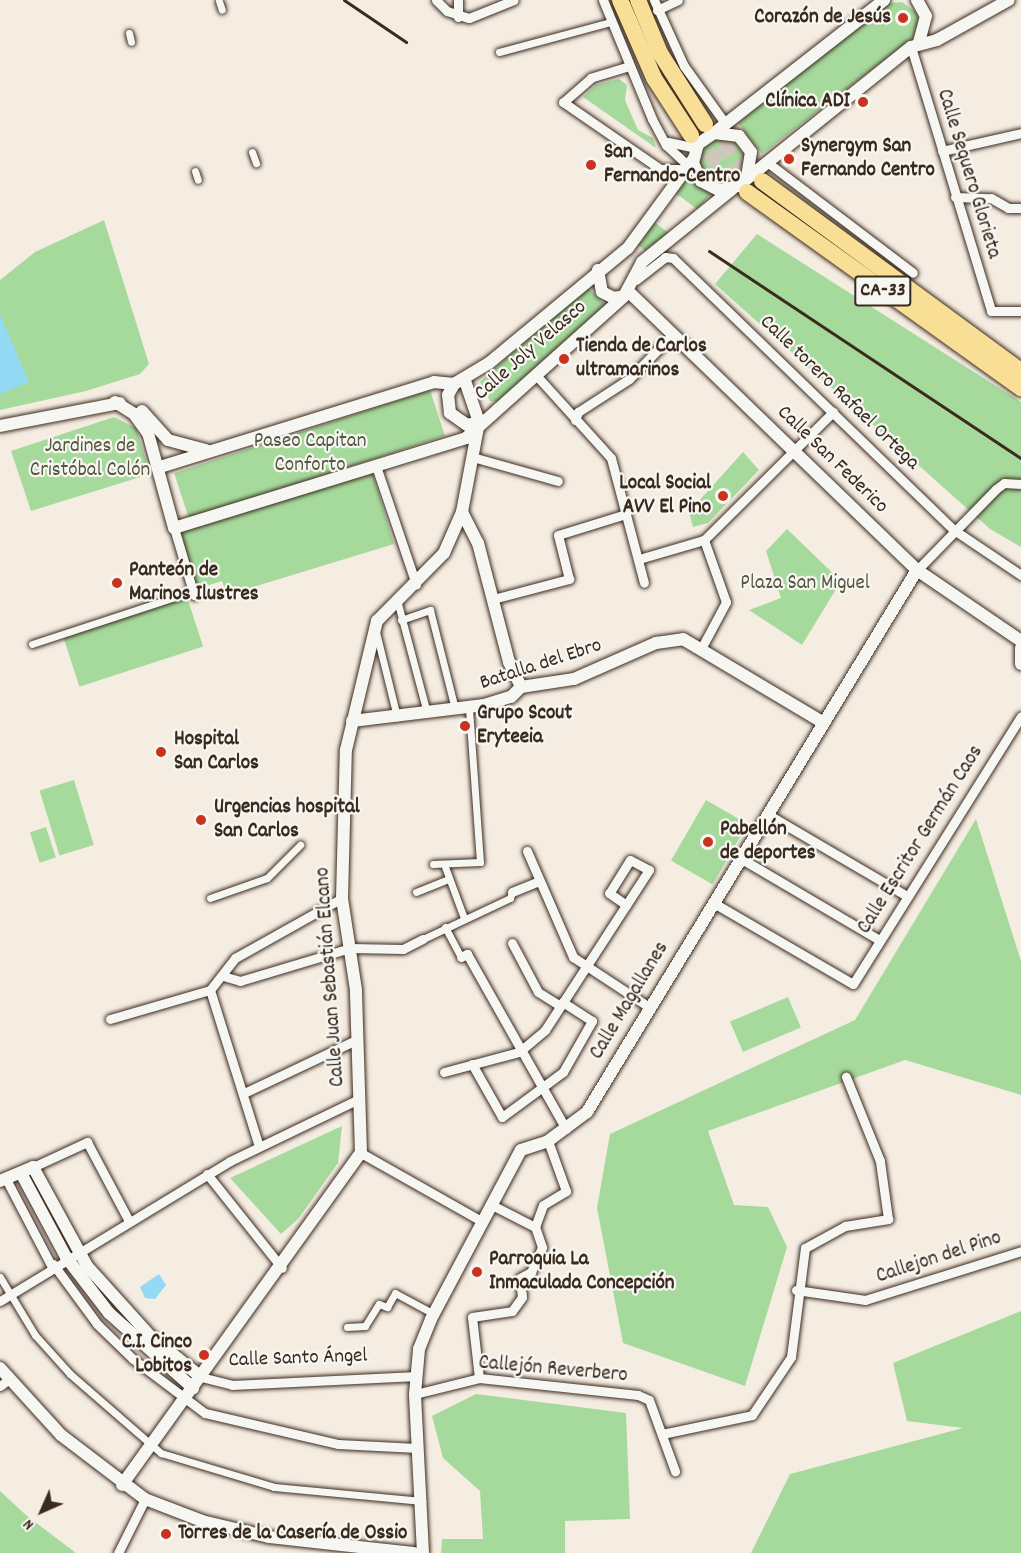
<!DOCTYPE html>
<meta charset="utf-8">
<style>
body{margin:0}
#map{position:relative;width:1021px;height:1553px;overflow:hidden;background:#f6ede2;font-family:Dekko,sans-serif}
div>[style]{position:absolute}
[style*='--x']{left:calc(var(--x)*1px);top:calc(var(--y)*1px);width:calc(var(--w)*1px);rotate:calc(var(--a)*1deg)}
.green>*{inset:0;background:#a6da9d;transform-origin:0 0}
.round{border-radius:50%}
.water>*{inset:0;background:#93daf5}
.motorway-tunnel>*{height:16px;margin-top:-8px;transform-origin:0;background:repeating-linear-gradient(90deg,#d1c6bb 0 16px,transparent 0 24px)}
.roads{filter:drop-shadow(0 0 2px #3b2a1e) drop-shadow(0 0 2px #3b2a1e)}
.pedestrian>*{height:7px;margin:-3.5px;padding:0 3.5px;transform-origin:3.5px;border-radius:3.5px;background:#f6f6f2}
.minor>*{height:9px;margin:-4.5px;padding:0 4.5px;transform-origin:4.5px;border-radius:4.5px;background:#f6f6f2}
.tertiary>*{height:12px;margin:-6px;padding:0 6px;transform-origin:6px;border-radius:6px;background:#f6f6f2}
.motorway>*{height:16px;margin:-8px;padding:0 8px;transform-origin:8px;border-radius:8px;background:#f9df96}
.rail>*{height:3px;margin:-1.5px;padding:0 1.5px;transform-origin:1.5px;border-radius:1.5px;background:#3b2a1e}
.dots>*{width:16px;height:16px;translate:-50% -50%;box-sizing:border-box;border:3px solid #f6f6f2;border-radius:50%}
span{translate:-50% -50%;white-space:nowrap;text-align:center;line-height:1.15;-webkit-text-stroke:4.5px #f6f6f2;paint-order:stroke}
.shield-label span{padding:2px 4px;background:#f6f6f2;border:2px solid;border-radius:4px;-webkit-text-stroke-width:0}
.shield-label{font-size:20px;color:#3b2a1e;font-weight:700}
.poi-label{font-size:21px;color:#3b2a1e;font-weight:700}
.right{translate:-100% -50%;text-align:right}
.left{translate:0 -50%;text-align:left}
.street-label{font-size:21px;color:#3b2a1e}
.park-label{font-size:21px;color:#56563e}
.north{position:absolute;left:12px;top:1481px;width:60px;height:60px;-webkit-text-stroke:4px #f6f6f2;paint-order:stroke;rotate:225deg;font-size:16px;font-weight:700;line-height:24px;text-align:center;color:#3b2a1e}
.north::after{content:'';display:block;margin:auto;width:21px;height:27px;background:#3b2a1e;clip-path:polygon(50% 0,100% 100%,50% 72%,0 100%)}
</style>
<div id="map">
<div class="green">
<i style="clip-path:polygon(902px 2px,917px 13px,919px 33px,762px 154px,738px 123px,887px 3px)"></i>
<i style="clip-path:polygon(619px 79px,627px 85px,625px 100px,638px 130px,653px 138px,656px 148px,583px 97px,596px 85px)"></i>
<i class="round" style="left:700px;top:139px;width:44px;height:44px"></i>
<i style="clip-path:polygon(688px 173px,712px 193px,697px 209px,674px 192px)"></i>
<i style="clip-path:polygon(104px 220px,149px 364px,140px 374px,86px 391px,0 410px,0 280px,35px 252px)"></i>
<i style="clip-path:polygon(654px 222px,669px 233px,646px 251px,638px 245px)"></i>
<i style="clip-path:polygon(757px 234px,1021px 402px,1021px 547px,990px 529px,715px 284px)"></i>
<i style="clip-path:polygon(586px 285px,606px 306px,498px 402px,490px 401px,480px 382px)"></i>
<i style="left:430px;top:390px;width:48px;height:269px;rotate:72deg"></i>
<i style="clip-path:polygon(114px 417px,136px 428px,150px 474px,31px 511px,11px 451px)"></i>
<i style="clip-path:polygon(743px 452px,759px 470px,708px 523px,693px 527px,689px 512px)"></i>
<i style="clip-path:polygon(372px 472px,394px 544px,227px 595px,222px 581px,196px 589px,178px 531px)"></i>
<i style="clip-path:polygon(787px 529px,841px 581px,802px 645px,749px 610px,781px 598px,766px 551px)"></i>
<i style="left:187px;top:597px;width:52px;height:130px;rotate:72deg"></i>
<i style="left:74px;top:780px;width:68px;height:36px;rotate:73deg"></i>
<i style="left:706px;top:800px;width:48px;height:70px;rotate:30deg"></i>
<i style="clip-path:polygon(976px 819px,1021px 961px,1021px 1095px,905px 1060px,708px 1131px,734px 1205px,768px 1207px,787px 1247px,745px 1386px,623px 1343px,597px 1208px,610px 1134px,855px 1020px)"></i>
<i style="left:46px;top:827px;width:32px;height:17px;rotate:72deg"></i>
<i style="left:788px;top:997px;width:33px;height:63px;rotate:67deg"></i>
<i style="clip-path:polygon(342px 1126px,338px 1163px,298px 1219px,281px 1234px,230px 1178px)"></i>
<i style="clip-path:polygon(1021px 1311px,1021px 1553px,751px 1553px,790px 1474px,963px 1428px,907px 1421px,893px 1363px)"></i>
<i style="clip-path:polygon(476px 1394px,626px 1413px,630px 1519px,565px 1521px,565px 1553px,441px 1553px,442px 1539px,483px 1539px,480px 1491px,443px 1458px,432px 1416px)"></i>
<i style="clip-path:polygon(0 1491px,27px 1516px,76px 1553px,0 1553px)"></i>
</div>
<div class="water">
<i style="clip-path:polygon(0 315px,29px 382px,0 394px)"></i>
<i style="clip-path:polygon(159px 1274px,166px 1285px,155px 1299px,145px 1298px,140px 1287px)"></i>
</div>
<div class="motorway-tunnel">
<i style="--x:705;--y:125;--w:76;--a:45"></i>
<i style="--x:691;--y:135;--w:80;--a:45.5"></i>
</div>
<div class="roads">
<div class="pedestrian">
<i style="--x:219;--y:1;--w:9;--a:72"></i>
<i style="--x:129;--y:33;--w:9;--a:77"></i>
<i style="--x:499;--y:52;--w:115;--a:-15.1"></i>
<i style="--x:252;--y:152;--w:12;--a:70"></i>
<i style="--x:195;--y:171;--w:9;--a:72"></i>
<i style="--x:397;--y:600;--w:117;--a:75.1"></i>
<i style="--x:401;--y:620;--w:31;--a:-19"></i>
<i style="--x:430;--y:610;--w:102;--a:75.8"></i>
<i style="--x:376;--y:632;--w:88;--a:76.1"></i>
<i style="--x:32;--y:644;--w:169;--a:-18.2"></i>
<i style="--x:433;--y:864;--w:47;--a:-2.4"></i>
<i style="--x:480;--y:862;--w:154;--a:-94.1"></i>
<i style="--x:444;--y:864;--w:58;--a:69.7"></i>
<i style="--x:416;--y:892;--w:35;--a:-22"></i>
<i style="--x:210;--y:898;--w:60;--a:-19.3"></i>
<i style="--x:267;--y:878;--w:47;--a:-45"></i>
<i style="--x:445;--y:927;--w:34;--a:62"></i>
<i style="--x:423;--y:939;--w:96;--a:-25.2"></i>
<i style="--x:510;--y:898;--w:6;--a:-72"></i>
<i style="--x:0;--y:1277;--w:68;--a:58.9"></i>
<i style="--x:35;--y:1335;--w:52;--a:48.1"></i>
<i style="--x:70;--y:1374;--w:121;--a:41"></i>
<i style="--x:161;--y:1453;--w:118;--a:16.7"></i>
<i style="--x:274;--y:1487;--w:149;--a:5.4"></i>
<i style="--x:347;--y:1327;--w:18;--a:-3"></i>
<i style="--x:365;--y:1326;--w:26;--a:-58"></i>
<i style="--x:379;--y:1304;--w:9;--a:21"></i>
<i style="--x:387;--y:1307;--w:16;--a:-60"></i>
<i style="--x:395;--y:1293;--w:44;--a:28.3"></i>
</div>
<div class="minor">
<i style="--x:436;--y:0;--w:16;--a:45"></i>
<i style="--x:447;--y:11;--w:23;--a:18"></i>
<i style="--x:469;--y:18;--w:48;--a:-21.8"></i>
<i style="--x:603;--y:0;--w:129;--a:67.6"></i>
<i style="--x:652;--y:119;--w:30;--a:62"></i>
<i style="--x:666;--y:145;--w:37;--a:43"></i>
<i style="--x:654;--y:0;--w:72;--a:65.6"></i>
<i style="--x:684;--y:66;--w:70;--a:54.3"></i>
<i style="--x:657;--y:10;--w:23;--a:-25"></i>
<i style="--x:458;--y:17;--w:17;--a:-90"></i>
<i style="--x:911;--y:47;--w:276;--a:73.1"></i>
<i style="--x:991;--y:311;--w:30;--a:0"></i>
<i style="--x:626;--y:67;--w:37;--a:163"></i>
<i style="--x:591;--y:78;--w:37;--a:139"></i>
<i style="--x:563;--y:102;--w:118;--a:34.6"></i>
<i style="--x:660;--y:169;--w:23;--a:0"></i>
<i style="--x:668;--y:142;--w:30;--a:12"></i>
<i style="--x:942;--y:151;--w:81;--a:-12.8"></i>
<i style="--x:767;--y:162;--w:183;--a:37.2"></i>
<i style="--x:955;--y:197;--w:36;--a:2"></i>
<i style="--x:991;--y:198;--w:20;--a:30"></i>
<i style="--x:1008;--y:208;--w:13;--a:0"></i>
<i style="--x:636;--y:280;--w:37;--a:-38"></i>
<i style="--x:665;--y:257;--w:8;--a:7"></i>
<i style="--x:673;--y:258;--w:391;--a:44.1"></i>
<i style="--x:954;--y:530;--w:81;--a:33.9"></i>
<i style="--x:535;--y:374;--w:113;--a:47.9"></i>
<i style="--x:611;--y:458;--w:129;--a:75.2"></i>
<i style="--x:575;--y:420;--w:9;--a:-69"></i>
<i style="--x:578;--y:412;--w:61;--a:-32.9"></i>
<i style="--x:629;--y:379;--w:63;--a:-45.6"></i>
<i style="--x:476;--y:458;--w:85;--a:15.7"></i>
<i style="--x:376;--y:466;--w:125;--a:71.3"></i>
<i style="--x:174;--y:528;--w:70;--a:73.4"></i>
<i style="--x:639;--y:559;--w:68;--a:-16.3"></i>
<i style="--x:704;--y:540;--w:182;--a:-44.8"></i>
<i style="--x:917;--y:570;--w:113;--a:-45.7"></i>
<i style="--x:996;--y:489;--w:10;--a:-37"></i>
<i style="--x:1004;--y:483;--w:17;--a:3"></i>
<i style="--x:493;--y:599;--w:79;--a:-14.7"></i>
<i style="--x:569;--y:579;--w:45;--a:-104"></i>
<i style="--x:558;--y:535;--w:71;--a:-17.2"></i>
<i style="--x:702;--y:647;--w:51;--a:-61.9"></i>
<i style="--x:726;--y:602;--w:66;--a:-109.5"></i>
<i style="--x:767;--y:814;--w:162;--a:30.4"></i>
<i style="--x:527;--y:851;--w:116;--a:66.5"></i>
<i style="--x:573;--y:957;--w:91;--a:33.3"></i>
<i style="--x:740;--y:858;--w:161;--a:30.5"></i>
<i style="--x:512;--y:892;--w:29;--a:-22"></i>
<i style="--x:712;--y:902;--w:163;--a:30.2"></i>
<i style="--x:853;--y:984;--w:316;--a:-57.9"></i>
<i style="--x:512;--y:943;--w:55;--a:62"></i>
<i style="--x:538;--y:992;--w:26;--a:32"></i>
<i style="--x:461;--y:957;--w:7;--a:-27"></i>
<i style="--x:467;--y:954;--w:201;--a:60.5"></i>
<i style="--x:223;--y:976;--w:18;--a:16"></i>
<i style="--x:240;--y:981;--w:115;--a:-16.7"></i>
<i style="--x:350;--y:948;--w:53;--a:1.1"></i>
<i style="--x:403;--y:949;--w:22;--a:-27"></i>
<i style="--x:210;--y:990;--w:41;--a:-52"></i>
<i style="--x:235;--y:958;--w:123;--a:-29.3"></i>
<i style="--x:210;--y:990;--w:164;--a:72.6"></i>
<i style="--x:110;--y:1019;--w:104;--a:-16.2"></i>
<i style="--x:472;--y:1064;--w:61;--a:60.5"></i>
<i style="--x:502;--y:1117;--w:76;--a:-36.4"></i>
<i style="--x:563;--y:1072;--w:59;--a:-60.4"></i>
<i style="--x:592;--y:1021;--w:35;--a:-147"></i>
<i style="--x:444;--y:1072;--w:78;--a:-14.9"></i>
<i style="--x:519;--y:1052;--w:34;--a:-40"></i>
<i style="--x:545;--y:1030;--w:191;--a:-57"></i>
<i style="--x:649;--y:870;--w:21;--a:-152"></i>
<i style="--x:630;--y:860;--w:39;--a:122"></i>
<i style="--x:609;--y:893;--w:21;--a:35"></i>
<i style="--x:244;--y:1093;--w:126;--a:-25.3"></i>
<i style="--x:361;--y:1153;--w:138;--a:29.5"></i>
<i style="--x:33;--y:1167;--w:60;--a:-24.8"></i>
<i style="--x:87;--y:1142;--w:87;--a:62"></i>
<i style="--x:207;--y:1174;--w:120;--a:51.4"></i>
<i style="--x:6;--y:1179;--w:97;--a:62.4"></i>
<i style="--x:490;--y:1204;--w:51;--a:27.1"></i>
<i style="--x:535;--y:1227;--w:23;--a:-70"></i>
<i style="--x:543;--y:1205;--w:27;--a:-31"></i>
<i style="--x:566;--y:1191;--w:53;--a:-109.8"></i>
<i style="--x:53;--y:1264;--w:74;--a:53.7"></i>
<i style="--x:97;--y:1324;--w:50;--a:44.2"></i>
<i style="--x:133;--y:1359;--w:90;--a:36.9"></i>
<i style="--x:205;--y:1413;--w:137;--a:13.1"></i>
<i style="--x:338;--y:1444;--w:79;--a:2.9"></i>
<i style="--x:796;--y:1290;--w:70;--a:8.2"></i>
<i style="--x:865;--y:1300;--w:164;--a:-17.4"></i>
<i style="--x:0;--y:1301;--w:269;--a:-31.3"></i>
<i style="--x:230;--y:1161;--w:143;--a:-25.7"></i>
<i style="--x:201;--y:1377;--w:32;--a:14"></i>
<i style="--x:232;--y:1385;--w:185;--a:-2.8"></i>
<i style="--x:479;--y:1378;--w:61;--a:-96.5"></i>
<i style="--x:472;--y:1317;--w:40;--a:-8.5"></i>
<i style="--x:512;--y:1311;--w:17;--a:-54"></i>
<i style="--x:522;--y:1297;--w:19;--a:-96"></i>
<i style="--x:520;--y:1278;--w:13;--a:-29"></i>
<i style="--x:531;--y:1272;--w:27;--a:-66"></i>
<i style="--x:542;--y:1247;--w:21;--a:-109"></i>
<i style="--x:0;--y:1386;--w:11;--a:-38"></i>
<i style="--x:415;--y:1394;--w:66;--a:-14"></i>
<i style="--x:479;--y:1378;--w:160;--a:6.1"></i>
<i style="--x:638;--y:1395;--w:12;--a:24"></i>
<i style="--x:649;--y:1400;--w:76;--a:69.9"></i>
<i style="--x:662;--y:1434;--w:92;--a:-11.9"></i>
<i style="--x:752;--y:1415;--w:70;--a:-56.1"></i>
<i style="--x:791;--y:1357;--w:110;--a:-82.7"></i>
<i style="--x:805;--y:1248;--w:46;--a:-28.8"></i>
<i style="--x:845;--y:1226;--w:44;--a:-9.2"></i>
<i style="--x:888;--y:1219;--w:59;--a:-97.9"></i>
<i style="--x:880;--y:1161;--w:91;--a:-112"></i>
<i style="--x:118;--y:1553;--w:60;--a:-63.4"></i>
</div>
<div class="tertiary">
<i style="--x:917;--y:0;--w:18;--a:61"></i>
<i style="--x:926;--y:16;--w:28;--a:105"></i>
<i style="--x:714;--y:133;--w:216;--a:-38"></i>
<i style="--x:747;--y:177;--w:25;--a:-81"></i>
<i style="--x:751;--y:152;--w:20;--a:-127"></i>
<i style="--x:739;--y:136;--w:25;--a:-173"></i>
<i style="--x:714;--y:133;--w:19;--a:145"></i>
<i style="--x:698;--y:144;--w:20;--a:105"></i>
<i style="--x:693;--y:163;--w:20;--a:66"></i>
<i style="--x:701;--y:181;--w:20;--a:27"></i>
<i style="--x:719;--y:190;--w:19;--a:-12"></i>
<i style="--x:738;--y:186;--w:222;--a:-38.8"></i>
<i style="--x:911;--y:47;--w:27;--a:-15"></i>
<i style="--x:937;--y:40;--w:82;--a:-29.1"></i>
<i style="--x:598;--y:270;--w:22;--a:80"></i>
<i style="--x:602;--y:292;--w:13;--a:27"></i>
<i style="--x:614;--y:298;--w:10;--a:-11"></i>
<i style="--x:628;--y:291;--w:402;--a:44"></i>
<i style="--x:917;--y:570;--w:126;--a:34.3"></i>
<i style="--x:115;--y:402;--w:22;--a:32"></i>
<i style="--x:134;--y:414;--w:24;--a:54"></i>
<i style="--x:148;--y:433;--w:98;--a:74.7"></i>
<i style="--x:174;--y:528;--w:306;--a:-17.1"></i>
<i style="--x:466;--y:438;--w:212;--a:-41.9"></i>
<i style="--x:624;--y:296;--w:38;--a:-62"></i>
<i style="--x:642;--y:262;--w:116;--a:-39"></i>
<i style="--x:142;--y:411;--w:39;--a:48"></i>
<i style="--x:168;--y:440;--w:39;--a:15"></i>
<i style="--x:479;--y:422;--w:12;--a:166"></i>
<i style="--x:467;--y:425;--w:21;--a:-145"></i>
<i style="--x:450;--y:413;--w:18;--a:-96"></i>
<i style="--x:448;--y:395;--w:13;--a:-61"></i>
<i style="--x:454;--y:384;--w:41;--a:-31"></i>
<i style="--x:489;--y:363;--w:180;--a:-39.6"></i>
<i style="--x:628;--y:248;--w:112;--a:-53.7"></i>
<i style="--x:0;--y:426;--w:122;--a:-10.9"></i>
<i style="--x:160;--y:467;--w:287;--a:-17.2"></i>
<i style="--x:434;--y:382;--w:20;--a:6"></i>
<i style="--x:462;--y:512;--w:35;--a:63"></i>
<i style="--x:478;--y:543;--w:123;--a:75.4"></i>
<i style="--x:509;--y:662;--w:28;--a:64"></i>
<i style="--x:1021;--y:648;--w:16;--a:90"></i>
<i style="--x:352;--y:721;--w:133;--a:-6.9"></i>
<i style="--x:484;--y:705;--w:28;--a:-17"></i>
<i style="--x:511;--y:697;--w:14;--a:-45"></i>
<i style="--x:521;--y:687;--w:54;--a:-8.6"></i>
<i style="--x:574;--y:679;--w:90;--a:-23.7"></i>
<i style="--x:656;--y:643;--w:27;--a:-8"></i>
<i style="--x:683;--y:639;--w:164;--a:30.8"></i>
<i style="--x:21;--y:1173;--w:95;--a:61.8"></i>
<i style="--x:66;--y:1257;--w:71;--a:52.5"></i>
<i style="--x:109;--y:1313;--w:113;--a:41.8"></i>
<i style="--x:0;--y:1181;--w:36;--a:-23"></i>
<i style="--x:33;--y:1167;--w:113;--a:61.4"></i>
<i style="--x:87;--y:1266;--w:94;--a:48"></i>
<i style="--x:150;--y:1336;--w:65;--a:38.8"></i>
<i style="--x:0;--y:1368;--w:91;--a:47.7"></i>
<i style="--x:61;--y:1435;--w:106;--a:37.3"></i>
<i style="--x:145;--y:1499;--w:61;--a:21.1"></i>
<i style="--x:202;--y:1521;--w:69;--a:13.4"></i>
<i style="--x:269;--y:1537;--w:146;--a:6.3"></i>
<i style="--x:122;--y:1485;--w:409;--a:-54.3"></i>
<i style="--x:361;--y:1153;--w:163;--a:-91.8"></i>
<i style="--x:356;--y:990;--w:93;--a:-98.7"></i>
<i style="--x:342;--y:898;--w:148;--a:-88.5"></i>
<i style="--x:346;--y:750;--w:133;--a:-76.5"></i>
<i style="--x:377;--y:621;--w:95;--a:-45.4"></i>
<i style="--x:444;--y:553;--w:45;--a:-66.3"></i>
<i style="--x:462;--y:512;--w:92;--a:-79.3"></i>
<i style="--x:479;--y:422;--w:46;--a:-108.8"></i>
<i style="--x:423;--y:1553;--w:159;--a:-92.9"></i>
<i style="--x:415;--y:1394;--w:45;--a:-84.9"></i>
<i style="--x:419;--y:1349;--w:32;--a:-68"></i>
<i style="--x:431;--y:1319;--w:191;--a:-62"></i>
<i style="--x:521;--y:1150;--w:28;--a:-18"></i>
<i style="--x:548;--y:1141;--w:49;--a:-36.6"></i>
<i style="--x:587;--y:1112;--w:635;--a:-58.66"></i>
</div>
<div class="motorway">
<i style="--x:620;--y:0;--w:85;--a:66.4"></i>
<i style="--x:654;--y:78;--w:68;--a:57"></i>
<i style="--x:638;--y:0;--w:57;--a:67.5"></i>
<i style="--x:660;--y:53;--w:84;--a:57.6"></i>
<i style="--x:762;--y:181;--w:321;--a:36.3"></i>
<i style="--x:747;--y:192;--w:337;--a:35.6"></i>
</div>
</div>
<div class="rail">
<i style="--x:344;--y:0;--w:75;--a:34.1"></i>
<i style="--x:709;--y:251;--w:374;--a:33.6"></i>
</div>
<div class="dots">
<i style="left:903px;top:18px;background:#c8321e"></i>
<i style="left:863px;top:102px;background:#c8321e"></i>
<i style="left:789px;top:159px;background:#c8321e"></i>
<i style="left:591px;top:165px;background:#c8321e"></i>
<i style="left:564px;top:359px;background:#c8321e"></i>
<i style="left:723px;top:496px;background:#c8321e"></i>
<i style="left:117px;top:583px;background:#c8321e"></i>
<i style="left:465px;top:726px;background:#c8321e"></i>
<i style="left:161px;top:752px;background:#c8321e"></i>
<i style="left:201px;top:820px;background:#c8321e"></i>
<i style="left:708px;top:842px;background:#c8321e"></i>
<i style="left:477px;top:1272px;background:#c8321e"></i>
<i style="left:204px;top:1355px;background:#c8321e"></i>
<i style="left:166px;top:1534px;background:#c8321e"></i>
</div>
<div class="shield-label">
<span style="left:883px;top:291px">CA-33</span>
</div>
<div class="poi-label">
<span class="right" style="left:891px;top:18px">Corazón de Jesús</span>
<span class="right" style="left:850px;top:102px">Clínica ADI</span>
<span class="left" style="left:801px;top:159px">Synergym San<br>Fernando Centro</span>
<span class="left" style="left:604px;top:165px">San<br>Fernando-Centro</span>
<span class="left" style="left:576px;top:359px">Tienda de Carlos<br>ultramarinos</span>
<span class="right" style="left:711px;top:496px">Local Social<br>AVV El Pino</span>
<span class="left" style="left:129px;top:583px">Panteón de<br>Marinos Ilustres</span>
<span class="left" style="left:477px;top:726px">Grupo Scout<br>Eryteeia</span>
<span class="left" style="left:174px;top:752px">Hospital<br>San Carlos</span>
<span class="left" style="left:214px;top:820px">Urgencias hospital<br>San Carlos</span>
<span class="left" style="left:720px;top:842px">Pabellón<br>de deportes</span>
<span class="left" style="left:489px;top:1272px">Parroquia La<br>Inmaculada Concepción</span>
<span class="right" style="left:192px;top:1355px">C.I. Cinco<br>Lobitos</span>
<span class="left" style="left:178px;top:1534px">Torres de la Casería de Ossio</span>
</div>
<div class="street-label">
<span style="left:968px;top:174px;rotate:73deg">Calle Sequero Glorieta</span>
<span style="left:531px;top:351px;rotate:-41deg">Calle Joly Velasco</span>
<span style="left:839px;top:393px;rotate:44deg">Calle torero Rafael Ortega</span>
<span style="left:832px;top:460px;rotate:44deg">Calle San Federico</span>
<span style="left:541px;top:665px;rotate:-18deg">Batalla del Ebro</span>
<span style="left:921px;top:840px;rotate:-58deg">Calle Escritor Germán Caos</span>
<span style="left:331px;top:977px;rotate:-94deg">Calle Juan Sebastián Elcano</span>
<span style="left:630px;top:1001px;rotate:-59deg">Calle Magallanes</span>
<span style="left:939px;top:1258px;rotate:-18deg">Callejon del Pino</span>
<span style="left:298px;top:1359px;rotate:-2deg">Calle Santo Ángel</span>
<span style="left:553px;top:1370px;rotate:5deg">Callejón Reverbero</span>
</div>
<div class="park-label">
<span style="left:310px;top:454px">Paseo Capitan<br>Conforto</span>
<span style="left:90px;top:459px">Jardines de<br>Cristóbal Colón</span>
<span style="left:805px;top:584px">Plaza San Miguel</span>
</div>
<div class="north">N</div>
</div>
